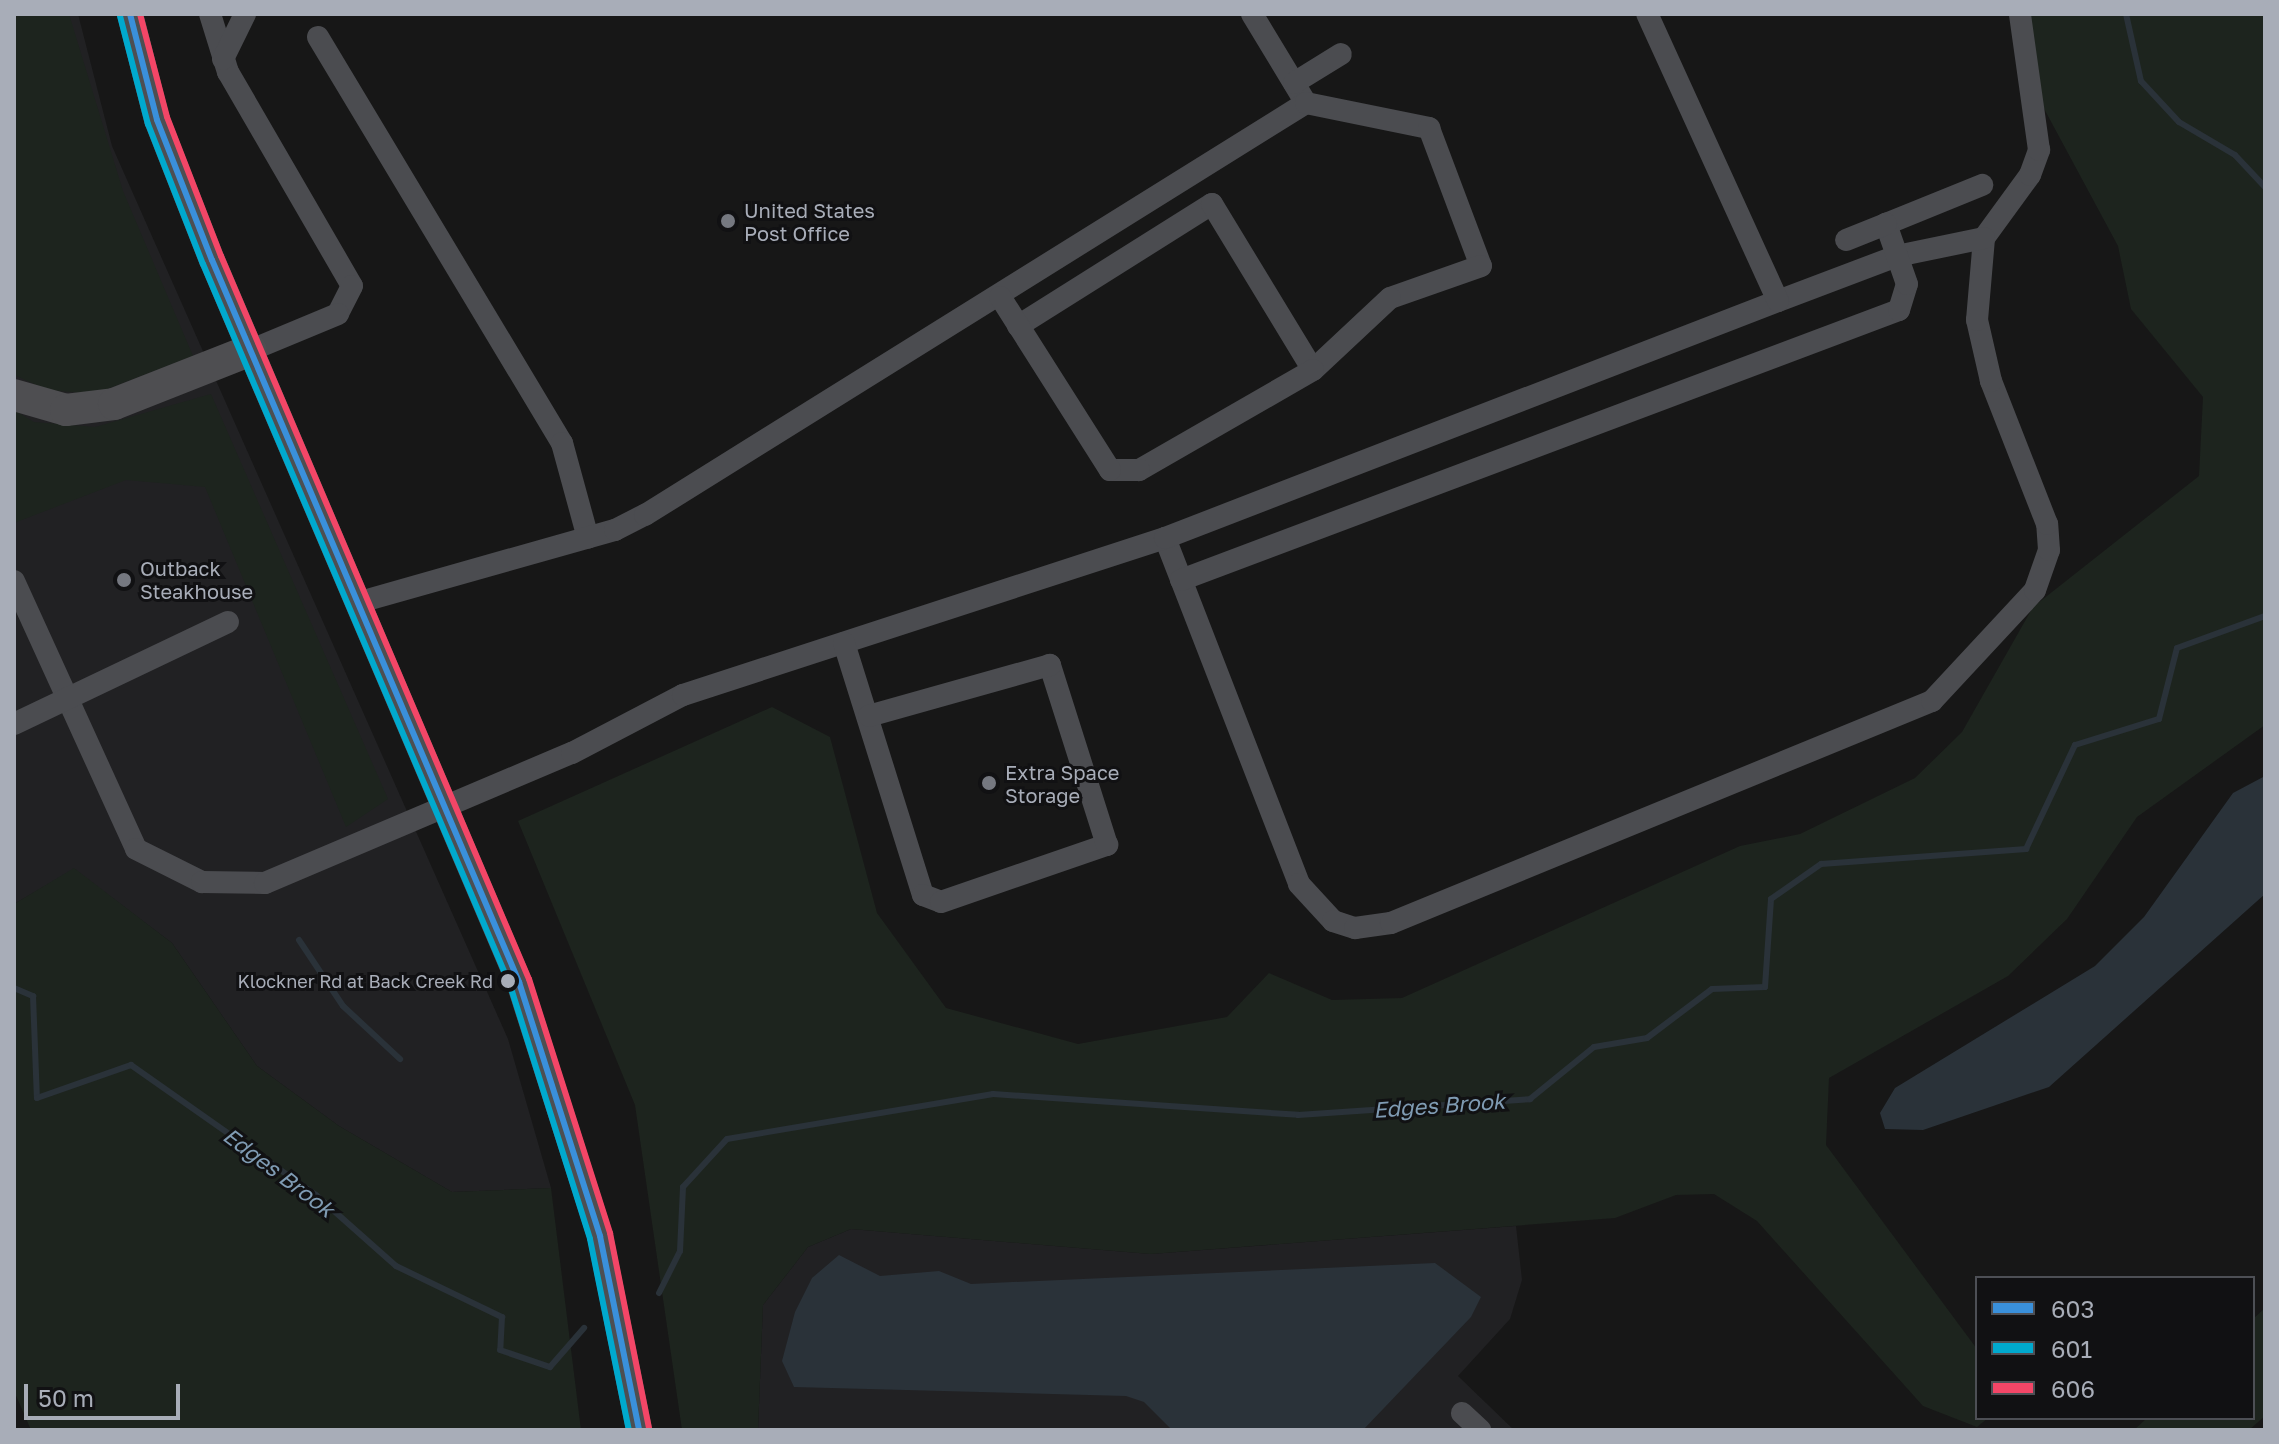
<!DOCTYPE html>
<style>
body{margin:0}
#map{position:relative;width:2279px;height:1444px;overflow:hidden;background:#171717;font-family:"Golos Text",sans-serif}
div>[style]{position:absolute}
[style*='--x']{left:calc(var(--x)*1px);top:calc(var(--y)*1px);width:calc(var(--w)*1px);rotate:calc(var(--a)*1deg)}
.built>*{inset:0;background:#212123}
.green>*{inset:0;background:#1d241e}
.water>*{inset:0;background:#2a3239}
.stream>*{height:6px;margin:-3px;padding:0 3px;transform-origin:3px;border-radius:3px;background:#2a3239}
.minor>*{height:22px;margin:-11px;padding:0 11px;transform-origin:11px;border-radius:11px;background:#4b4c50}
.major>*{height:26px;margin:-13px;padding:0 13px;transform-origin:13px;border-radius:13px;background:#4d4f52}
.highway>*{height:32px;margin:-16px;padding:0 16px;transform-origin:16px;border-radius:16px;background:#4e4e51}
.bus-1>*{height:6px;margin:-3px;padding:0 3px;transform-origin:3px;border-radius:3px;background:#3a90db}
.bus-2>*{height:6px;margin:-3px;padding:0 3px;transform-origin:3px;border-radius:3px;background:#00a9ce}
.bus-3>*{height:6px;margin:-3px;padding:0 3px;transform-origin:3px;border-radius:3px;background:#f34667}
.dots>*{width:22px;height:22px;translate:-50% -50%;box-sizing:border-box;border:4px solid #111113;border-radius:50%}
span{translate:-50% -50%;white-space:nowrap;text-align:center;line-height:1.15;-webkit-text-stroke:6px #111113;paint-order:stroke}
.bus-label{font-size:18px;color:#a8adb8}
.right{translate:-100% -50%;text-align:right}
.poi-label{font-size:20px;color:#a8adb8}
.left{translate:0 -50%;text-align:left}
.water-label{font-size:22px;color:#7f9bb3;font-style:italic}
.frame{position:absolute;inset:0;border:16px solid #a8adb8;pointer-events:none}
.legend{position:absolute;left:1975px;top:1276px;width:280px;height:144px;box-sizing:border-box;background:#111113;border:2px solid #4d4f55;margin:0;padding:10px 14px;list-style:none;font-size:24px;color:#a8adb8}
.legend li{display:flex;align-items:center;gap:16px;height:40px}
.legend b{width:40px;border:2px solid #4d4f55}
.scale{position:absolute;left:24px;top:1384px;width:156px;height:36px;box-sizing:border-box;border:4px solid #a8adb8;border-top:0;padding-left:10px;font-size:24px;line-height:28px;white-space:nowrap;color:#a8adb8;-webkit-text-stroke:6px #111113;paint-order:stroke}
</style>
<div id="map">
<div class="built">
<i style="clip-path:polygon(14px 14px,78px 14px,112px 146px,508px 1039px,551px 1188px,452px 1192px,339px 1126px,257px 1066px,172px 943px,74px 869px,14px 904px)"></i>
<i style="clip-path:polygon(1516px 1226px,1522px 1280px,1510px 1319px,1458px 1376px,1514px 1430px,758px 1430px,763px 1305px,808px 1247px,851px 1229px,1151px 1254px)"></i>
</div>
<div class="green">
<i style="clip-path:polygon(14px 14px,69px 14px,123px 191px,193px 356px,94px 394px,48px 390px,14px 375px)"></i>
<i style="clip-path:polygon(2024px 14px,2265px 14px,2265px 725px,2137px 817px,2067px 919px,2008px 976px,1829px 1078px,1826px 1145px,1977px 1349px,1977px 1418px,1988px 1418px,1977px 1427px,1923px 1406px,1757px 1221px,1714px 1194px,1676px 1195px,1615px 1218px,1151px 1254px,851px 1229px,808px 1247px,763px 1305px,758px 1430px,682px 1430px,635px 1105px,518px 821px,772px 707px,830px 737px,877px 913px,946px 1008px,1078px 1044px,1227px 1017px,1269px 973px,1332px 1000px,1402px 998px,1740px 846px,1800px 834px,1915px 778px,1962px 732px,2033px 607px,2199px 476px,2203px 397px,2131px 309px,2118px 246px,2034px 90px)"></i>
<i style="clip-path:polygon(211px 394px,388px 799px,346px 827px,205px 487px,126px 480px,14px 523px,14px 410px,34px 422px,95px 427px)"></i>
<i style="clip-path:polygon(74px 868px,172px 943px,257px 1066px,339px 1126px,452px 1192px,551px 1188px,581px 1430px,31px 1430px,14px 1391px,14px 904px)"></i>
<i style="clip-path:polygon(2265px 1308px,2265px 1416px,2249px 1430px,2134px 1430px,2147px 1418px,2253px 1418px,2253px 1319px)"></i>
</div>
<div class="water">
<i style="clip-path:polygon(2265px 776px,2265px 894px,2049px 1087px,1923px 1130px,1885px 1129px,1880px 1113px,1895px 1088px,2095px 966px,2144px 917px,2233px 793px)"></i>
<i style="clip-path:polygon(839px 1255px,880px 1276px,939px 1271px,971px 1284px,1435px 1263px,1481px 1297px,1471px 1317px,1363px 1430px,1172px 1430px,1144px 1402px,1126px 1396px,794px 1387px,782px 1361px,795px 1312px,812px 1278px)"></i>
</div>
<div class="stream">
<i style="--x:2126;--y:14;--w:69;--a:77.4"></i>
<i style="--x:2141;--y:81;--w:56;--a:47.2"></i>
<i style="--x:2179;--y:122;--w:65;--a:30.5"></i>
<i style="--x:2235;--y:155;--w:44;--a:46.8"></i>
<i style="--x:299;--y:940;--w:79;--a:56.3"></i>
<i style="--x:343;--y:1006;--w:78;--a:42.9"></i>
<i style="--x:14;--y:988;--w:21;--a:23"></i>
<i style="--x:33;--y:996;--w:102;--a:87.8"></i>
<i style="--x:37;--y:1098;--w:100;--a:-19.3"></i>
<i style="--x:131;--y:1065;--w:226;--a:35.1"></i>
<i style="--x:316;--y:1195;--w:107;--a:41.6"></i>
<i style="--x:396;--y:1266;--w:118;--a:25.7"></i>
<i style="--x:502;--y:1317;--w:33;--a:93"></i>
<i style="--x:500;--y:1350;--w:53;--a:18.8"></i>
<i style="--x:550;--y:1367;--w:52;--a:-48.9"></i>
<i style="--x:659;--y:1293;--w:47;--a:-63.4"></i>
<i style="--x:680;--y:1251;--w:64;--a:-87.3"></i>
<i style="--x:683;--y:1187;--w:65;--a:-47.5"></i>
<i style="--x:727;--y:1139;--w:270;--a:-9.6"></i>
<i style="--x:993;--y:1094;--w:306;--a:3.9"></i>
<i style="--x:1298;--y:1115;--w:233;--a:-3.9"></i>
<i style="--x:1530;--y:1099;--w:82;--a:-39.1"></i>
<i style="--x:1594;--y:1047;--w:54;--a:-9.6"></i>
<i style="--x:1647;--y:1038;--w:81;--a:-37"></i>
<i style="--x:1712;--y:989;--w:53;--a:-2.2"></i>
<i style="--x:1765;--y:987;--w:88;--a:-86.1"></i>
<i style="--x:1771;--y:899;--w:61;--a:-35"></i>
<i style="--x:1821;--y:864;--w:206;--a:-4.2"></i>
<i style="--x:2026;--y:849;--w:115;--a:-64.8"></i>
<i style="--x:2075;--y:745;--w:88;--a:-17.2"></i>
<i style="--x:2159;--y:719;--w:73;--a:-75.8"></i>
<i style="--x:2177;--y:648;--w:94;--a:-20"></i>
</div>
<div class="minor">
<i style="--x:210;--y:14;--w:61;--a:72.8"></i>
<i style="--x:228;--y:72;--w:247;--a:59.9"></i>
<i style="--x:352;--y:286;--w:31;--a:117"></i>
<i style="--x:338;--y:314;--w:94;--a:157.5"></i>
<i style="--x:1252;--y:14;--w:104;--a:58.8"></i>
<i style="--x:318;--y:37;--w:474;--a:59"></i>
<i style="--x:562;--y:443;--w:98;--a:74.7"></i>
<i style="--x:223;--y:59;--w:50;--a:-63.9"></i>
<i style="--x:1294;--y:83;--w:55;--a:-31.7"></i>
<i style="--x:1886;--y:224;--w:104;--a:-22.1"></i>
<i style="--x:1984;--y:238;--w:78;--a:-53.9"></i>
<i style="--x:2030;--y:175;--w:27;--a:-70"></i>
<i style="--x:2039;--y:150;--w:137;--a:-98"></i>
<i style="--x:1018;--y:326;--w:229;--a:-32.2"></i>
<i style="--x:1212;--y:204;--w:194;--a:58.7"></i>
<i style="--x:1165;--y:538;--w:371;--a:68.8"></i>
<i style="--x:1299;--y:884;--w:50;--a:47.4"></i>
<i style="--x:1333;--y:921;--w:23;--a:18"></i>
<i style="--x:1355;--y:928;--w:36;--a:-8"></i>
<i style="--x:1391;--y:923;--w:585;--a:-22.31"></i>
<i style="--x:1932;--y:701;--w:151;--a:-47.1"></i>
<i style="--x:2035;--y:590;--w:42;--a:-70.7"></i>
<i style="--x:2049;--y:550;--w:26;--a:-94"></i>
<i style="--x:2047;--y:524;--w:154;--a:-111.4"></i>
<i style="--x:1991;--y:381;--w:63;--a:-102.9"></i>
<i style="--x:1977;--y:320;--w:82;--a:-85.1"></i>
<i style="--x:1984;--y:238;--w:89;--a:168.3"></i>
<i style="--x:1897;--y:256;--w:127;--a:159.3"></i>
<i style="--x:1181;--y:580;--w:767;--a:-20.61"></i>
<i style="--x:1899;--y:310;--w:27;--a:-73"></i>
<i style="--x:1907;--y:284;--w:64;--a:-109.3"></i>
<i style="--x:1886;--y:224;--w:43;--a:158.2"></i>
<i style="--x:14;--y:581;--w:294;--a:65.5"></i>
<i style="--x:136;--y:849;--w:74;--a:26.6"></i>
<i style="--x:202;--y:882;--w:63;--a:0.9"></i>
<i style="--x:265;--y:883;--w:333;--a:-23"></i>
<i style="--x:572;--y:753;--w:125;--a:-27.6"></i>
<i style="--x:683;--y:695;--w:507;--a:-18.04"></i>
<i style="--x:1165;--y:538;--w:657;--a:-21.14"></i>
<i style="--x:1778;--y:301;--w:315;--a:-114.5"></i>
<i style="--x:360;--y:602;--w:265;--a:-15.8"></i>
<i style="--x:615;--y:530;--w:34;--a:-27"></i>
<i style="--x:645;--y:515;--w:779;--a:-31.94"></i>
<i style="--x:1306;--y:103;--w:126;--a:11.5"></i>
<i style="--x:1429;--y:128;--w:147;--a:69.4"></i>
<i style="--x:1481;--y:266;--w:96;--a:160.6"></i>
<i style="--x:1390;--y:298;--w:105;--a:136.9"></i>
<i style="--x:1313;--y:370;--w:201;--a:150.1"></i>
<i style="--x:1139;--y:470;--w:29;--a:180"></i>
<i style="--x:1110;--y:470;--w:205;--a:-122.4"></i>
<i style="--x:844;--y:643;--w:264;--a:72.6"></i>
<i style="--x:923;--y:895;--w:19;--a:21"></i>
<i style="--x:941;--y:902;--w:176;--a:-19"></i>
<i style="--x:1107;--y:845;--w:189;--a:-107.6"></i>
<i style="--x:1050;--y:665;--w:188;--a:164.3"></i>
<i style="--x:14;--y:724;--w:237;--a:-25.5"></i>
<i style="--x:1462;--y:1413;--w:25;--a:43"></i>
</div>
<div class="major">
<i style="--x:130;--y:14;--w:109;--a:75.7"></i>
<i style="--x:157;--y:120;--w:150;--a:68.6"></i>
<i style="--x:212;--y:260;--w:785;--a:66.96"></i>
<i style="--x:519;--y:982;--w:267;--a:72.3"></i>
<i style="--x:600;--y:1236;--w:198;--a:78.6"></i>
</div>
<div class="highway">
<i style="--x:14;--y:395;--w:54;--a:16.1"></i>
<i style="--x:66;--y:410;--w:48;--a:-7.1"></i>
<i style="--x:114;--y:404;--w:147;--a:-21.5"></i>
</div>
<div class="bus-1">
<i style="--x:130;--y:14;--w:109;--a:75.7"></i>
<i style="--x:157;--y:120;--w:150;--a:68.6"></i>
<i style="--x:212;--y:260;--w:785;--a:66.96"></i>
<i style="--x:519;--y:982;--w:267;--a:72.3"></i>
<i style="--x:600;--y:1236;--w:198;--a:78.6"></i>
</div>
<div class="bus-2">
<i style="--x:120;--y:16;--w:112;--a:75.5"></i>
<i style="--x:148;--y:124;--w:150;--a:68.6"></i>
<i style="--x:203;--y:264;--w:784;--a:66.94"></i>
<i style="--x:510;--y:985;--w:266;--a:72.5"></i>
<i style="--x:590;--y:1239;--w:195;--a:78.5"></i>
</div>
<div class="bus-3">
<i style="--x:140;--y:14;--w:106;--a:75.3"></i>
<i style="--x:167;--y:117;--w:149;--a:68.8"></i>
<i style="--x:221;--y:256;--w:786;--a:66.93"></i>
<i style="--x:529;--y:979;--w:267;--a:72.3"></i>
<i style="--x:610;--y:1233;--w:199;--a:78.7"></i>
</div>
<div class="dots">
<i style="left:728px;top:221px;background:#757880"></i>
<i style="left:124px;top:580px;background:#757880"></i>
<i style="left:989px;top:783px;background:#757880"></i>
<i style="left:508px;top:981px;background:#a8adb8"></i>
</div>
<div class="bus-label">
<span class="right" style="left:493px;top:981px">Klockner Rd at Back Creek Rd</span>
</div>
<div class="poi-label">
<span class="left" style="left:744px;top:222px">United States<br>Post Office</span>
<span class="left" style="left:140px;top:580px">Outback<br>Steakhouse</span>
<span class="left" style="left:1005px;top:784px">Extra Space<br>Storage</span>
</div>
<div class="water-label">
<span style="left:1439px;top:1105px;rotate:-4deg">Edges Brook</span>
<span style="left:279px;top:1172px;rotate:37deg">Edges Brook</span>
</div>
<div class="frame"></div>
<ul class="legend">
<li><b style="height:10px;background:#3a90db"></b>603</li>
<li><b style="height:10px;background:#00a9ce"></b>601</li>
<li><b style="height:10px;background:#f34667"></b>606</li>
</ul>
<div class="scale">50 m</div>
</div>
